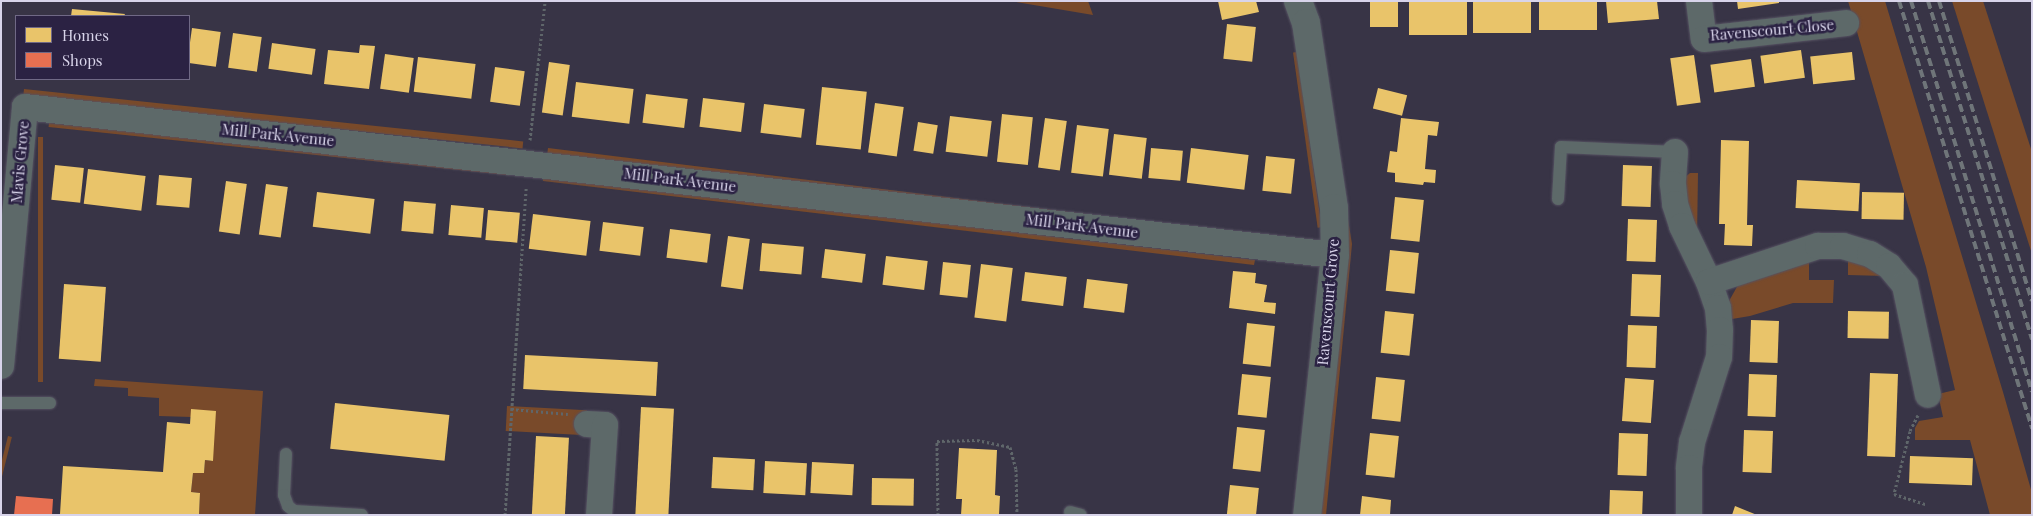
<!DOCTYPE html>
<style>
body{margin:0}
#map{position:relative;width:2033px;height:516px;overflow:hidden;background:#383446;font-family:"Playfair Display",serif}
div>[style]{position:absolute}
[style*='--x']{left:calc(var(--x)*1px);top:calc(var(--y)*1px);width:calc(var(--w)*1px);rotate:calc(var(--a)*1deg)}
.green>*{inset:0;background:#794a2a;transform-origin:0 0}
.homes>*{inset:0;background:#e9c46a;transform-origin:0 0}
.shops>*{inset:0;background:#e76f51}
.path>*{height:3px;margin-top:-1.5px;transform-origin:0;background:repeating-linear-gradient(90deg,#5f666a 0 2.5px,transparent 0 5px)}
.roads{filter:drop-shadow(0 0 1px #565262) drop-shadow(0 0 1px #565262)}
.service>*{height:12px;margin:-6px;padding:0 6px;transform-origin:6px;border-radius:6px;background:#5d6969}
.minor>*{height:26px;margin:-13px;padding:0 13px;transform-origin:13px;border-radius:13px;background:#5d6969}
.tertiary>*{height:28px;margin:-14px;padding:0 14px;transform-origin:14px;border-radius:14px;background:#5d6969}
.rail>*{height:4px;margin-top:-2px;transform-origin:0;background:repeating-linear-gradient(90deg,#6f7579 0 8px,transparent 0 12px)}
span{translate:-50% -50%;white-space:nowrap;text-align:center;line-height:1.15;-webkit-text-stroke:5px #2b2243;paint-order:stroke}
.street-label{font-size:15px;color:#d8d4ea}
.frame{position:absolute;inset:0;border:2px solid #d8d4ea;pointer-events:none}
.legend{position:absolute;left:15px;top:15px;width:175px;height:65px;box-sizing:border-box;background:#2b2243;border:1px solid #706986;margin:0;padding:6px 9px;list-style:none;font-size:15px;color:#d8d4ea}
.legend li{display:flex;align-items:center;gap:10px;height:25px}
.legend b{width:25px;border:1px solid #706986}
</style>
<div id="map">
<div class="green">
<i style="clip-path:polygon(1010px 1px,1088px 1px,1093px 15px)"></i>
<i style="clip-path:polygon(1848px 1px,1885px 1px,2003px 392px,2032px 493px,2032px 515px,1990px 515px,1970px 440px,1915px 440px,1915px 428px,1919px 421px,1943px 417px,1938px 394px,1955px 390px,1926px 267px)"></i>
<i style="clip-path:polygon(1952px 1px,1983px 1px,2032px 152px,2032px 254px)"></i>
<i style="clip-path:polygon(1313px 5px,1352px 244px,1326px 515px,1321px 515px,1348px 254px)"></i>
<i style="left:1297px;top:52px;width:177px;height:4px;rotate:82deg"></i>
<i style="left:24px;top:89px;width:502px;height:7px;rotate:6deg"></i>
<i style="left:49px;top:123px;width:463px;height:4px;rotate:6deg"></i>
<i style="left:38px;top:137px;width:5px;height:245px"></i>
<i style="left:548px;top:148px;width:762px;height:5px;rotate:7deg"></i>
<i style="clip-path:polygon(1690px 173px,1698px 173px,1697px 237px,1690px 224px,1683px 179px)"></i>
<i style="clip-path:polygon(543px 177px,1255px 260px,1254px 265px,543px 181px)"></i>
<i style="clip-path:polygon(1848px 254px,1885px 276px,1848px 275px)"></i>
<i style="clip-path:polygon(1809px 258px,1809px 280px,1834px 280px,1833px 303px,1793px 303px,1750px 316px,1732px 319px,1729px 301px,1738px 285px)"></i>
<i style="clip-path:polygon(95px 379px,263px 391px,255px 515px,199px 515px,200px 493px,191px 492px,193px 473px,204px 473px,205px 460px,212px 461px,191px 417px,159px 416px,159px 398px,128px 396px,128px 388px,94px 386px)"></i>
<i style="left:507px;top:406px;width:80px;height:25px;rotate:3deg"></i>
<i style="left:8px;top:436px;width:4px;height:79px;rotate:14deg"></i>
</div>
<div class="homes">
<i style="clip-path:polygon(1218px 1px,1256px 1px,1259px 12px,1222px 20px)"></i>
<i style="left:1370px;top:1px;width:28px;height:26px"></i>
<i style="left:1409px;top:1px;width:58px;height:34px"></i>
<i style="left:1473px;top:1px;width:58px;height:32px"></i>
<i style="left:1539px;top:1px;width:58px;height:29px"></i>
<i style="clip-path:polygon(1606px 1px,1657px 1px,1659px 19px,1608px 23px)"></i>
<i style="clip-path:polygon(1737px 1px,1779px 1px,1779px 3px,1738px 9px)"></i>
<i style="clip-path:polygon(72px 9px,125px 14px,124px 16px,71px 16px)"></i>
<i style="left:1227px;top:24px;width:29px;height:35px;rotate:6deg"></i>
<i style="left:192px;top:28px;width:29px;height:35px;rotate:8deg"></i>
<i style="left:233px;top:33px;width:29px;height:35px;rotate:8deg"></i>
<i style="left:272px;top:43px;width:44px;height:26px;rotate:8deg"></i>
<i style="clip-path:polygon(360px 45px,375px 46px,369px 89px,324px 84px,328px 50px,359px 53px)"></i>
<i style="left:1801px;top:50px;width:28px;height:41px;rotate:82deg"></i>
<i style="left:1852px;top:52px;width:28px;height:42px;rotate:84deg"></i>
<i style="left:385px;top:54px;width:29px;height:35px;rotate:8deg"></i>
<i style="left:1694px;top:55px;width:48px;height:24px;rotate:82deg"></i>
<i style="left:418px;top:57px;width:58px;height:35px;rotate:7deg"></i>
<i style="left:1751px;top:59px;width:28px;height:41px;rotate:82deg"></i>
<i style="left:549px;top:62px;width:21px;height:51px;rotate:8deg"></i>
<i style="left:495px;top:67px;width:30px;height:35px;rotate:8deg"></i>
<i style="left:576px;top:82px;width:58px;height:35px;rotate:7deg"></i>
<i style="left:822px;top:87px;width:45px;height:58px;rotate:6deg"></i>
<i style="left:1378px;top:88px;width:30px;height:21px;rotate:14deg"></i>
<i style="left:646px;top:94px;width:42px;height:29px;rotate:7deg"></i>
<i style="left:703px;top:98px;width:42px;height:29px;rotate:7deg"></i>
<i style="left:875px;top:103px;width:29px;height:50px;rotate:8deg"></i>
<i style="left:764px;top:104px;width:41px;height:29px;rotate:7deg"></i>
<i style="left:1002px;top:114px;width:31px;height:48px;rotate:6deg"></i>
<i style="left:950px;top:116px;width:42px;height:36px;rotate:7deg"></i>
<i style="left:1045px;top:118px;width:22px;height:50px;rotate:8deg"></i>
<i style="clip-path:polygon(1401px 118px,1439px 122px,1437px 136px,1428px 135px,1425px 169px,1436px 170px,1435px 183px,1424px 182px,1423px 185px,1395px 182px,1395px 173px,1387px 172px,1390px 151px,1397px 152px)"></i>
<i style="left:918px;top:122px;width:20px;height:29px;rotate:9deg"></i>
<i style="left:1077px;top:125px;width:32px;height:48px;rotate:7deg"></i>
<i style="left:1114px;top:134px;width:33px;height:41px;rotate:7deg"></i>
<i style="clip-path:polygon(1721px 140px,1749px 141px,1747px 225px,1753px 225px,1752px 246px,1724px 245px,1725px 224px,1719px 224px)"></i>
<i style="left:1151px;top:148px;width:32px;height:30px;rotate:5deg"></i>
<i style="left:1191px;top:148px;width:58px;height:35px;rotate:7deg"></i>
<i style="left:1266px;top:156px;width:29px;height:35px;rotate:6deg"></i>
<i style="left:55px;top:165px;width:29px;height:35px;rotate:6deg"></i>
<i style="left:1623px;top:165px;width:29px;height:41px;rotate:2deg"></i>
<i style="left:88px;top:169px;width:58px;height:35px;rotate:7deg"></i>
<i style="left:159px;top:175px;width:33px;height:30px;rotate:5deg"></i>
<i style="left:1797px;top:180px;width:63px;height:28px;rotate:3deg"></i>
<i style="left:226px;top:181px;width:21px;height:51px;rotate:8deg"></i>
<i style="left:266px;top:184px;width:22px;height:51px;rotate:8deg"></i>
<i style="left:317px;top:192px;width:58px;height:35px;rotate:7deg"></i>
<i style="left:1862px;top:192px;width:42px;height:27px;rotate:1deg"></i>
<i style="left:1395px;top:197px;width:29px;height:42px;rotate:6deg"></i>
<i style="left:404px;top:201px;width:32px;height:30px;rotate:5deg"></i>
<i style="left:451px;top:205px;width:33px;height:30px;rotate:5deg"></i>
<i style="left:488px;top:210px;width:32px;height:30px;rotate:5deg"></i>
<i style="left:533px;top:214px;width:58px;height:35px;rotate:7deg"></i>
<i style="left:1628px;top:219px;width:29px;height:42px;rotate:2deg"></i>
<i style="left:603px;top:222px;width:41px;height:29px;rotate:7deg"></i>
<i style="left:670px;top:229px;width:41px;height:29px;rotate:7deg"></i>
<i style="left:728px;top:236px;width:22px;height:51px;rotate:8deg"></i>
<i style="left:762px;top:243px;width:42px;height:28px;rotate:5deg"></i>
<i style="left:825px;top:249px;width:41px;height:29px;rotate:7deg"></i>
<i style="left:1390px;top:250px;width:29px;height:41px;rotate:6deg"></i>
<i style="left:886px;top:256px;width:42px;height:29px;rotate:7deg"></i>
<i style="left:943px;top:262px;width:28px;height:33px;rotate:6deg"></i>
<i style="left:981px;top:264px;width:32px;height:54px;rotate:7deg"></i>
<i style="clip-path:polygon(1233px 271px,1256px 273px,1255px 283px,1267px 285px,1264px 302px,1276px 303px,1275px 314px,1229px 308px)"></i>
<i style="left:1025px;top:272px;width:42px;height:29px;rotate:7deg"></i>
<i style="left:1632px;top:274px;width:29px;height:42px;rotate:2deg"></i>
<i style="left:1087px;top:279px;width:41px;height:29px;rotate:7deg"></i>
<i style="left:64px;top:284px;width:42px;height:75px;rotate:4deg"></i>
<i style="left:1385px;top:311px;width:29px;height:42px;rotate:6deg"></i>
<i style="left:1848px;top:311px;width:41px;height:27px;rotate:1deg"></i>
<i style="left:1751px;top:320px;width:28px;height:42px;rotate:2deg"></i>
<i style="left:1247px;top:323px;width:28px;height:41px;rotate:6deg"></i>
<i style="left:1628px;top:325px;width:29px;height:42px;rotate:2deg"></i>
<i style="left:525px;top:355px;width:133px;height:34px;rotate:3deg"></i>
<i style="left:1870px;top:373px;width:28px;height:83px;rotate:2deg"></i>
<i style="left:1242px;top:374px;width:29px;height:41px;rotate:6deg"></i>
<i style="left:1749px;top:374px;width:28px;height:42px;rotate:2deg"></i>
<i style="left:1376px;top:377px;width:29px;height:42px;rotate:6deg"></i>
<i style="left:1625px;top:378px;width:29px;height:43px;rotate:4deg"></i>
<i style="left:335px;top:403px;width:115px;height:46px;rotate:6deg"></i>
<i style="left:641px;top:407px;width:33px;height:108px;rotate:3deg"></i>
<i style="clip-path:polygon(191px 409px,216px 411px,213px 461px,205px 460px,204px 473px,193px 473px,191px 492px,200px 493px,199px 515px,60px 514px,63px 466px,163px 472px,167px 422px,190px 424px)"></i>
<i style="left:1237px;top:427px;width:28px;height:42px;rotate:6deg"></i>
<i style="left:1744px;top:430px;width:29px;height:42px;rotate:2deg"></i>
<i style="left:1370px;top:433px;width:29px;height:42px;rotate:6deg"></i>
<i style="left:1619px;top:433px;width:29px;height:42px;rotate:2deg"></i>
<i style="left:536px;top:436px;width:33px;height:79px;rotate:3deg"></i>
<i style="clip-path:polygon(959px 448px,997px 450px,995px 495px,1000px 496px,999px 515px,961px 515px,962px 499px,956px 499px)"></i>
<i style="left:1910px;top:456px;width:63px;height:27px;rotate:2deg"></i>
<i style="left:713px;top:457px;width:42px;height:31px;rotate:3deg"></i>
<i style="left:765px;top:461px;width:42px;height:32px;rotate:3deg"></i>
<i style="left:812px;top:462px;width:42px;height:31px;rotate:3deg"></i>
<i style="left:872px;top:478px;width:42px;height:27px;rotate:1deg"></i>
<i style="left:1230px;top:485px;width:29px;height:30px;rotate:6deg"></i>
<i style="left:1610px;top:490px;width:33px;height:25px;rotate:2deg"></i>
<i style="clip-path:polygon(1362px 496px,1391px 500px,1390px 515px,1360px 515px)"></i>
<i style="clip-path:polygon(1735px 506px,1757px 515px,1732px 515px)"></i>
</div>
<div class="shops">
<i style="clip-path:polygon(16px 496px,53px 499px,52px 515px,14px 515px)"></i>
</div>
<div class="path">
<i style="--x:530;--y:140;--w:140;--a:-83.8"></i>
<i style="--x:511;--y:409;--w:57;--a:5"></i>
<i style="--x:1918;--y:415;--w:18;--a:117"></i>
<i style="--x:1910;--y:431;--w:65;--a:104.3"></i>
<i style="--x:1894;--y:494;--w:33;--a:18"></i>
<i style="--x:505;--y:515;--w:330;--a:-86.3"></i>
<i style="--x:938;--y:515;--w:74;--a:-90.8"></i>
<i style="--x:937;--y:441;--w:40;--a:-1.4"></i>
<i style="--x:977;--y:440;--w:34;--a:12"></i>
<i style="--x:1010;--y:447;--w:23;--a:75"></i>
<i style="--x:1016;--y:469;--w:46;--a:88.8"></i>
</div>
<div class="roads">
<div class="service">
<i style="--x:1558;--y:199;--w:52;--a:-86.7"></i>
<i style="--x:1561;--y:147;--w:114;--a:2.5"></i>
<i style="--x:1;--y:403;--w:49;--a:0"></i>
<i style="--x:286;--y:454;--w:41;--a:92.8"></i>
<i style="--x:284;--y:495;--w:12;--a:70"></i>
<i style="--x:288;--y:506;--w:8;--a:40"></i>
<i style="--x:294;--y:511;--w:68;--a:3.4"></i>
<i style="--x:1070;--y:512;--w:11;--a:15"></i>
</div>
<div class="minor">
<i style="--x:1699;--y:1;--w:38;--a:83"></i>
<i style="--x:1704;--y:39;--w:143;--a:-6.4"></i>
<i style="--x:1675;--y:152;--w:32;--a:94"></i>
<i style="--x:1673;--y:184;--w:20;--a:84"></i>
<i style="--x:1675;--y:204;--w:23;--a:72"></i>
<i style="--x:1682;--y:226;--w:62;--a:64.3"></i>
<i style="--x:1709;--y:282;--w:28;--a:71"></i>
<i style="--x:1718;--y:308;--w:22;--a:85"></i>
<i style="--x:1720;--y:330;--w:27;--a:92"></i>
<i style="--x:1719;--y:357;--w:89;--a:107.6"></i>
<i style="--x:1692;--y:442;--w:26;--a:97"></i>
<i style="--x:1689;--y:468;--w:47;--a:90"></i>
<i style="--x:1709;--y:282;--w:115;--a:-18.3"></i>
<i style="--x:1818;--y:246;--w:25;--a:0"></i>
<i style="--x:1843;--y:246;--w:28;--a:17"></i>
<i style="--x:1870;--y:254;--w:22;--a:32"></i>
<i style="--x:1889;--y:266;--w:25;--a:50"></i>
<i style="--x:1905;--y:285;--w:112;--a:78.2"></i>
<i style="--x:1;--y:366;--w:260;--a:-84.7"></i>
<i style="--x:25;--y:107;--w:1318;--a:6.45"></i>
<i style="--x:587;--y:424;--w:18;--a:3"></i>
<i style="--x:605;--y:425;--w:90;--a:93.8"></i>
</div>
<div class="tertiary">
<i style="--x:1298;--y:1;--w:23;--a:70"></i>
<i style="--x:1306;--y:23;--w:187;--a:81.4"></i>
<i style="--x:1334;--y:208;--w:47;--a:88.8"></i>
<i style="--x:1335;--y:255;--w:262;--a:96.1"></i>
</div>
</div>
<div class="rail">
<i style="--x:1899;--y:1;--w:448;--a:72.7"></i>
<i style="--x:1911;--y:1;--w:409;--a:72.8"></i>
<i style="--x:1928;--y:1;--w:354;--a:72.9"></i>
<i style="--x:1939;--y:1;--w:314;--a:72.8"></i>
</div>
<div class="street-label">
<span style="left:1772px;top:30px;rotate:-5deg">Ravenscourt Close</span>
<span style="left:278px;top:135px;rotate:6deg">Mill Park Avenue</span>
<span style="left:20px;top:162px;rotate:-85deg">Mavis Grove</span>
<span style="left:680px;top:180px;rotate:7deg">Mill Park Avenue</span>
<span style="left:1082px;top:226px;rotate:7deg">Mill Park Avenue</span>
<span style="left:1328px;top:302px;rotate:-85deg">Ravenscourt Grove</span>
</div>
<div class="frame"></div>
<ul class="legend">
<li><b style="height:14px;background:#e9c46a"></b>Homes</li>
<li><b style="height:14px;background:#e76f51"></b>Shops</li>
</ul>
</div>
